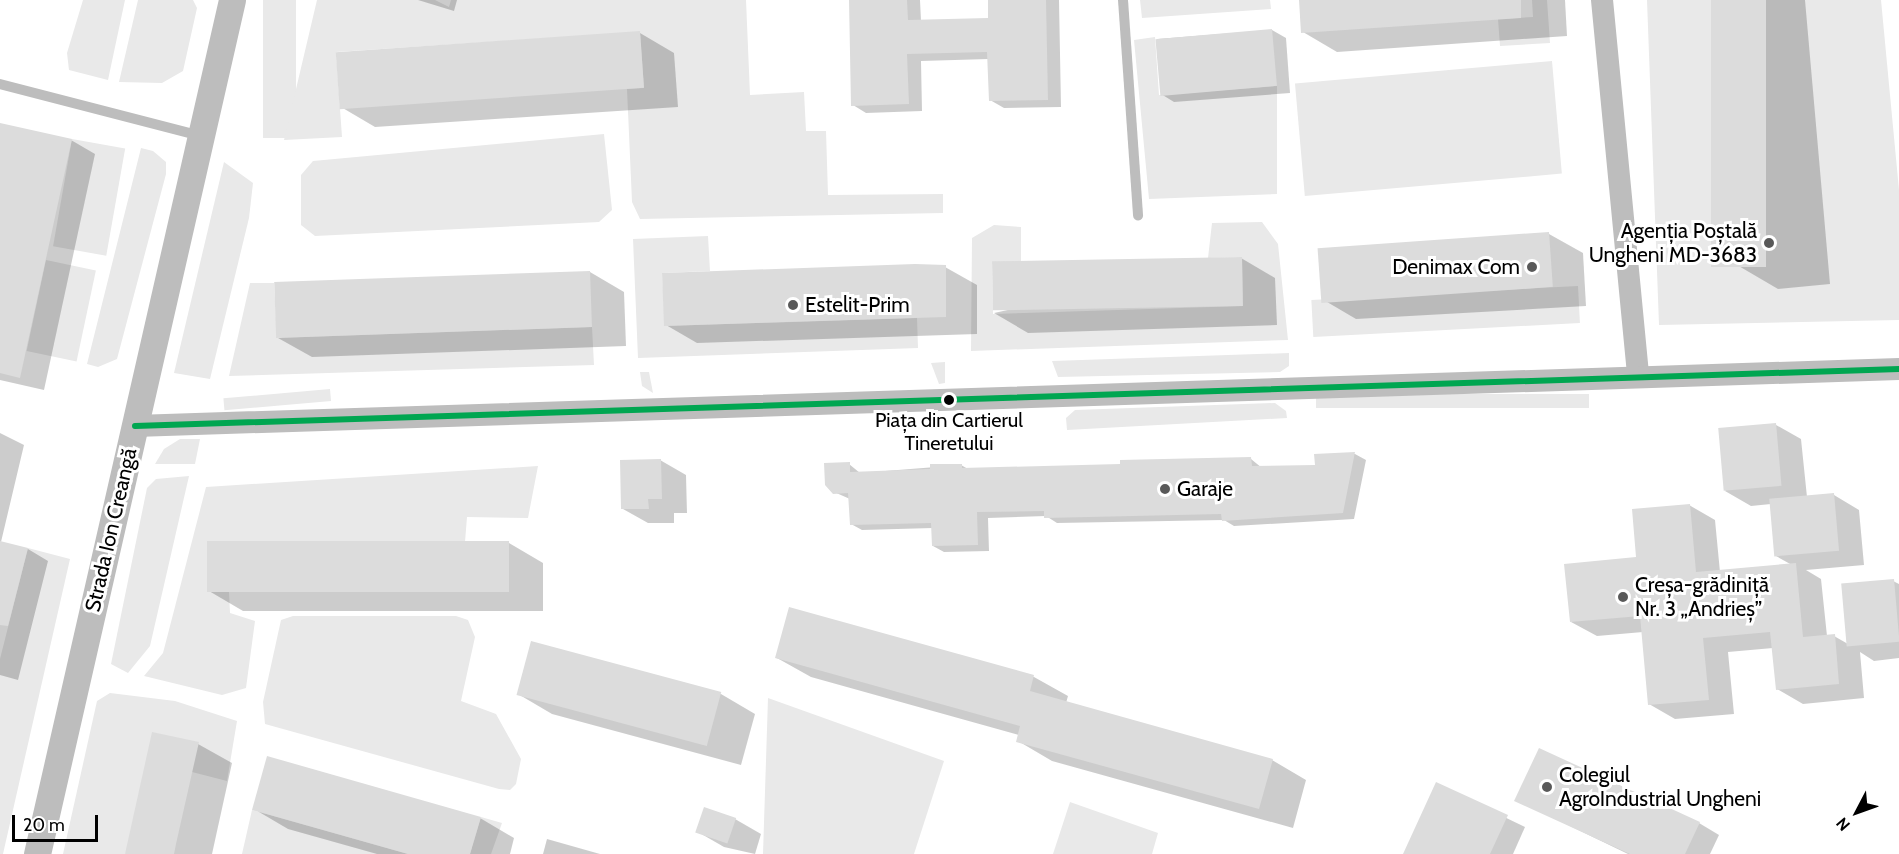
<!DOCTYPE html>
<meta charset="utf-8">
<style>
body{margin:0}
#map{position:relative;width:1899px;height:854px;overflow:hidden;background:#fff;font-family:Cabin,sans-serif}
div>[style]{position:absolute}
[style*='--x']{left:calc(var(--x)*1px);top:calc(var(--y)*1px);width:calc(var(--w)*1px);rotate:calc(var(--a)*1deg)}
.green>*{inset:0;background:#e9e9e9;transform-origin:0 0}
.shadow>*{inset:0;background:#0003}
.building>*{inset:0;background:#dcdcdc;transform-origin:0 0}
.service>*{height:10px;margin:-5px;padding:0 5px;transform-origin:5px;border-radius:5px;background:#bdbdbd}
.minor>*{height:22px;margin:-11px;padding:0 11px;transform-origin:11px;border-radius:11px;background:#bdbdbd}
.tertiary>*{height:27px;margin:-13.5px;padding:0 13.5px;transform-origin:13.5px;border-radius:13.5px;background:#bdbdbd}
.bus-1>*{height:6px;margin:-3px;padding:0 3px;transform-origin:3px;border-radius:3px;background:#00a651}
.dots>*{width:16px;height:16px;translate:-50% -50%;box-sizing:border-box;border:3px solid #fff;border-radius:50%}
span{translate:-50% -50%;white-space:nowrap;text-align:center;line-height:1.15;-webkit-text-stroke:6px #fff;paint-order:stroke}
.bus-label{font-size:20px;color:#000}
.poi-label{font-size:21px;color:#000}
.right{translate:-100% -50%;text-align:right}
.left{translate:0 -50%;text-align:left}
.street-label{font-size:21px;color:#000}
.north{position:absolute;left:1827px;top:782px;width:60px;height:60px;-webkit-text-stroke:4px #fff;paint-order:stroke;rotate:229deg;font-size:16px;font-weight:700;line-height:24px;text-align:center;color:#000}
.north::after{content:'';display:block;margin:auto;width:21px;height:27px;background:#000;clip-path:polygon(50% 0,100% 100%,50% 72%,0 100%)}
.scale{position:absolute;left:12px;top:815px;width:86px;height:27px;box-sizing:border-box;border:3px solid #000;border-top:0;padding-left:8px;font-size:18px;line-height:21px;white-space:nowrap;color:#000;-webkit-text-stroke:4px #fff;paint-order:stroke}
</style>
<div id="map">
<div class="green">
<i style="clip-path:polygon(83px 0,125px 0,108px 80px,69px 70px,67px 53px)"></i>
<i style="clip-path:polygon(138px 0,193px 0,197px 8px,183px 71px,162px 83px,119px 82px)"></i>
<i style="left:263px;top:0;width:33px;height:138px"></i>
<i style="clip-path:polygon(317px 0,435px 0,449px 7px,451px 0,746px 0,750px 95px,804px 92px,806px 131px,826px 131px,828px 195px,943px 194px,943px 213px,640px 219px,632px 202px,627px 89px,644px 88px,640px 32px,336px 52px,342px 137px,284px 140px)"></i>
<i style="clip-path:polygon(1140px 0,1270px 0,1271px 9px,1142px 18px)"></i>
<i style="clip-path:polygon(1532px 0,1547px 0,1550px 43px,1500px 46px,1498px 19px,1533px 17px)"></i>
<i style="clip-path:polygon(1647px 0,1881px 0,1899px 190px,1899px 320px,1659px 325px)"></i>
<i style="clip-path:polygon(1155px 37px,1159px 95px,1277px 86px,1277px 194px,1149px 199px,1134px 40px)"></i>
<i style="left:1552px;top:61px;width:113px;height:258px;rotate:85deg"></i>
<i style="clip-path:polygon(604px 134px,612px 210px,599px 222px,315px 236px,301px 225px,301px 175px,313px 161px)"></i>
<i style="left:72px;top:139px;width:54px;height:109px;rotate:10deg"></i>
<i style="clip-path:polygon(141px 148px,153px 151px,166px 162px,166px 174px,117px 359px,98px 367px,87px 364px)"></i>
<i style="clip-path:polygon(224px 162px,253px 183px,249px 218px,210px 379px,174px 373px)"></i>
<i style="clip-path:polygon(1262px 222px,1278px 244px,1288px 340px,971px 351px,972px 238px,994px 225px,1021px 227px,1021px 263px,992px 264px,993px 314px,1243px 306px,1242px 257px,1208px 258px,1212px 223px)"></i>
<i style="clip-path:polygon(708px 236px,710px 271px,662px 273px,665px 326px,917px 318px,918px 348px,638px 358px,633px 239px)"></i>
<i style="left:46px;top:260px;width:51px;height:93px;rotate:12deg"></i>
<i style="clip-path:polygon(250px 283px,274px 283px,277px 338px,592px 327px,594px 365px,229px 376px)"></i>
<i style="left:1578px;top:286px;width:37px;height:267px;rotate:87deg"></i>
<i style="clip-path:polygon(1289px 353px,1289px 366px,1280px 372px,1058px 377px,1052px 361px)"></i>
<i style="clip-path:polygon(945px 362px,945px 383px,939px 384px,931px 363px)"></i>
<i style="clip-path:polygon(640px 372px,649px 372px,653px 393px,642px 386px)"></i>
<i style="left:330px;top:389px;width:12px;height:107px;rotate:85deg"></i>
<i style="left:1589px;top:394px;width:14px;height:273px;rotate:90deg"></i>
<i style="clip-path:polygon(1275px 403px,1286px 411px,1287px 418px,1067px 430px,1066px 418px,1075px 410px)"></i>
<i style="clip-path:polygon(180px 439px,200px 439px,195px 464px,155px 464px,164px 449px)"></i>
<i style="clip-path:polygon(538px 466px,528px 518px,467px 517px,465px 542px,207px 541px,207px 592px,229px 592px,230px 613px,255px 621px,246px 688px,222px 695px,144px 676px,163px 653px,206px 487px)"></i>
<i style="clip-path:polygon(189px 476px,150px 646px,128px 673px,111px 664px,147px 488px,156px 479px)"></i>
<i style="clip-path:polygon(28px 548px,70px 559px,3px 854px,0 854px,0 659px)"></i>
<i style="clip-path:polygon(293px 616px,456px 616px,468px 620px,475px 637px,461px 701px,496px 714px,521px 759px,516px 784px,510px 790px,499px 789px,265px 724px,263px 702px,281px 620px)"></i>
<i style="clip-path:polygon(110px 693px,175px 701px,237px 721px,227px 781px,192px 772px,125px 854px,63px 854px,97px 701px)"></i>
<i style="clip-path:polygon(768px 698px,944px 761px,914px 854px,763px 854px)"></i>
<i style="clip-path:polygon(1070px 802px,1158px 833px,1152px 854px,1053px 854px)"></i>
<i style="clip-path:polygon(252px 810px,408px 854px,242px 854px)"></i>
<i style="clip-path:polygon(481px 817px,502px 823px,491px 854px,470px 854px)"></i>
</div>
<div class="shadow">
<i style="clip-path:polygon(418px 0,457px 0,454px 11px)"></i>
<i style="clip-path:polygon(850px 0,920px 0,921px 21px,990px 19px,989px 0,1059px 0,1061px 107px,1004px 108px,990px 100px,989px 59px,921px 61px,922px 111px,866px 113px,853px 105px)"></i>
<i style="clip-path:polygon(1300px 0,1565px 0,1567px 36px,1337px 52px,1303px 32px)"></i>
<i style="clip-path:polygon(1713px 0,1805px 0,1830px 284px,1778px 289px,1737px 265px)"></i>
<i style="clip-path:polygon(1272px 30px,1286px 38px,1290px 93px,1174px 102px,1161px 94px,1157px 39px)"></i>
<i style="clip-path:polygon(640px 33px,674px 53px,678px 107px,375px 127px,341px 107px)"></i>
<i style="clip-path:polygon(0 124px,71px 140px,95px 154px,44px 390px,0 380px)"></i>
<i style="clip-path:polygon(1549px 234px,1583px 253px,1586px 306px,1356px 319px,1322px 299px)"></i>
<i style="clip-path:polygon(1241px 258px,1275px 278px,1277px 325px,1028px 333px,994px 313px)"></i>
<i style="clip-path:polygon(945px 267px,977px 285px,977px 334px,697px 343px,666px 325px)"></i>
<i style="clip-path:polygon(590px 272px,624px 292px,626px 346px,312px 357px,278px 338px)"></i>
<i style="clip-path:polygon(1776px 425px,1801px 439px,1807px 497px,1834px 495px,1859px 510px,1864px 565px,1806px 570px,1821px 579px,1827px 636px,1834px 636px,1848px 644px,1893px 581px,1899px 584px,1899px 658px,1874px 661px,1860px 652px,1864px 698px,1803px 704px,1777px 689px,1773px 648px,1728px 652px,1734px 714px,1675px 719px,1649px 704px,1643px 632px,1597px 636px,1571px 622px,1689px 505px,1715px 520px,1720px 572px,1792px 565px,1776px 556px,1771px 504px,1751px 506px,1725px 491px)"></i>
<i style="clip-path:polygon(0 433px,24px 445px,1px 542px,28px 549px,48px 561px,18px 680px,0 675px)"></i>
<i style="clip-path:polygon(1355px 454px,1366px 460px,1354px 519px,1234px 526px,1224px 520px,1057px 523px,1046px 516px,988px 518px,989px 551px,944px 552px,933px 546px,933px 528px,862px 530px,851px 524px,850px 499px,834px 492px,849px 464px,860px 473px,961px 465px,968px 469px,1122px 466px,1251px 459px,1262px 468px,1316px 467px,1316px 456px)"></i>
<i style="clip-path:polygon(660px 460px,686px 475px,687px 513px,674px 513px,674px 523px,648px 523px,623px 509px)"></i>
<i style="clip-path:polygon(509px 543px,543px 563px,543px 611px,243px 611px,209px 591px)"></i>
<i style="clip-path:polygon(790px 609px,1034px 677px,1068px 696px,1066px 703px,1272px 760px,1306px 780px,1293px 828px,1052px 761px,1018px 741px,1019px 735px,811px 677px,777px 658px)"></i>
<i style="clip-path:polygon(518px 694px,721px 694px,755px 714px,741px 765px,552px 714px)"></i>
<i style="clip-path:polygon(198px 744px,232px 763px,212px 854px,127px 854px)"></i>
<i style="clip-path:polygon(1436px 784px,1525px 827px,1513px 854px,1404px 854px)"></i>
<i style="clip-path:polygon(1516px 800px,1699px 823px,1719px 835px,1710px 854px,1628px 854px)"></i>
<i style="clip-path:polygon(254px 809px,480px 818px,514px 838px,510px 854px,377px 854px,288px 829px)"></i>
<i style="clip-path:polygon(735px 819px,761px 834px,755px 854px,724px 847px,698px 832px)"></i>
<i style="clip-path:polygon(547px 839px,600px 854px,543px 854px)"></i>
</div>
<div class="building">
<i style="clip-path:polygon(849px 0,907px 0,908px 20px,988px 18px,988px 0,1046px 0,1048px 100px,989px 101px,987px 52px,907px 54px,909px 104px,851px 106px)"></i>
<i style="clip-path:polygon(1299px 0,1521px 0,1521px 18px,1301px 33px)"></i>
<i style="left:1711px;top:0;width:55px;height:267px"></i>
<i style="left:1272px;top:29px;width:57px;height:117px;rotate:85deg"></i>
<i style="left:640px;top:31px;width:57px;height:305px;rotate:86deg"></i>
<i style="clip-path:polygon(0 123px,72px 139px,20px 378px,0 373px)"></i>
<i style="left:1549px;top:232px;width:55px;height:232px;rotate:86deg"></i>
<i style="left:1242px;top:257px;width:49px;height:250px;rotate:89deg"></i>
<i style="clip-path:polygon(915px 264px,946px 265px,946px 317px,664px 326px,662px 273px)"></i>
<i style="left:590px;top:271px;width:56px;height:316px;rotate:88deg"></i>
<i style="left:1776px;top:423px;width:63px;height:58px;rotate:85deg"></i>
<i style="clip-path:polygon(1355px 452px,1343px 513px,1222px 521px,1221px 514px,1044px 518px,1044px 511px,977px 512px,978px 545px,932px 546px,931px 523px,850px 525px,848px 493px,833px 494px,825px 485px,824px 463px,850px 462px,850px 472px,930px 469px,930px 464px,962px 464px,962px 468px,1120px 464px,1120px 460px,1251px 457px,1252px 466px,1315px 465px,1314px 454px)"></i>
<i style="clip-path:polygon(661px 459px,662px 499px,648px 499px,649px 509px,621px 509px,620px 460px)"></i>
<i style="left:1834px;top:493px;width:58px;height:65px;rotate:85deg"></i>
<i style="clip-path:polygon(1690px 504px,1696px 572px,1796px 563px,1803px 637px,1835px 634px,1839px 684px,1776px 690px,1770px 632px,1703px 638px,1709px 700px,1648px 705px,1640px 616px,1570px 622px,1564px 564px,1636px 557px,1632px 509px)"></i>
<i style="clip-path:polygon(0 541px,28px 548px,8px 626px,0 625px)"></i>
<i style="left:207px;top:541px;width:302px;height:51px"></i>
<i style="left:1894px;top:579px;width:63px;height:53px;rotate:85deg"></i>
<i style="clip-path:polygon(789px 607px,1034px 675px,1030px 691px,1273px 759px,1259px 809px,1016px 742px,1020px 726px,775px 658px)"></i>
<i style="left:531px;top:641px;width:197px;height:56px;rotate:15deg"></i>
<i style="clip-path:polygon(152px 732px,199px 742px,176px 844px,174px 854px,125px 854px)"></i>
<i style="clip-path:polygon(1539px 748px,1700px 822px,1685px 854px,1630px 854px,1514px 801px)"></i>
<i style="clip-path:polygon(267px 756px,481px 817px,470px 854px,408px 854px,252px 810px)"></i>
<i style="clip-path:polygon(1436px 782px,1508px 815px,1490px 854px,1403px 854px)"></i>
<i style="left:704px;top:807px;width:34px;height:27px;rotate:19deg"></i>
</div>
<div class="service">
<i style="--x:1123;--y:0;--w:216;--a:86"></i>
<i style="--x:0;--y:84;--w:208;--a:14.5"></i>
</div>
<div class="minor">
<i style="--x:1602;--y:0;--w:378;--a:84.5"></i>
<i style="--x:135;--y:426;--w:1765;--a:-1.85"></i>
</div>
<div class="tertiary">
<i style="--x:37;--y:854;--w:876;--a:-77.14"></i>
</div>
<div class="bus-1">
<i style="--x:135;--y:426;--w:1765;--a:-1.85"></i>
</div>
<div class="dots">
<i style="left:1769px;top:243px;background:#595959"></i>
<i style="left:1532px;top:267px;background:#595959"></i>
<i style="left:793px;top:305px;background:#595959"></i>
<i style="left:949px;top:400px;background:#000"></i>
<i style="left:1165px;top:489px;background:#595959"></i>
<i style="left:1623px;top:597px;background:#595959"></i>
<i style="left:1547px;top:787px;background:#595959"></i>
</div>
<div class="bus-label">
<span style="left:949px;top:432px">Piața din Cartierul<br>Tineretului</span>
</div>
<div class="poi-label">
<span class="right" style="left:1757px;top:243px">Agenția Poștală<br>Ungheni MD-3683</span>
<span class="right" style="left:1520px;top:267px">Denimax Com</span>
<span class="left" style="left:805px;top:305px">Estelit-Prim</span>
<span class="left" style="left:1177px;top:489px">Garaje</span>
<span class="left" style="left:1635px;top:597px">Creșa-grădiniță<br>Nr. 3 „Andrieș”</span>
<span class="left" style="left:1559px;top:787px">Colegiul<br>AgroIndustrial Ungheni</span>
</div>
<div class="street-label">
<span style="left:111px;top:530px;rotate:-77deg">Strada Ion Creangă</span>
</div>
<div class="north">N</div>
<div class="scale">20 m</div>
</div>
